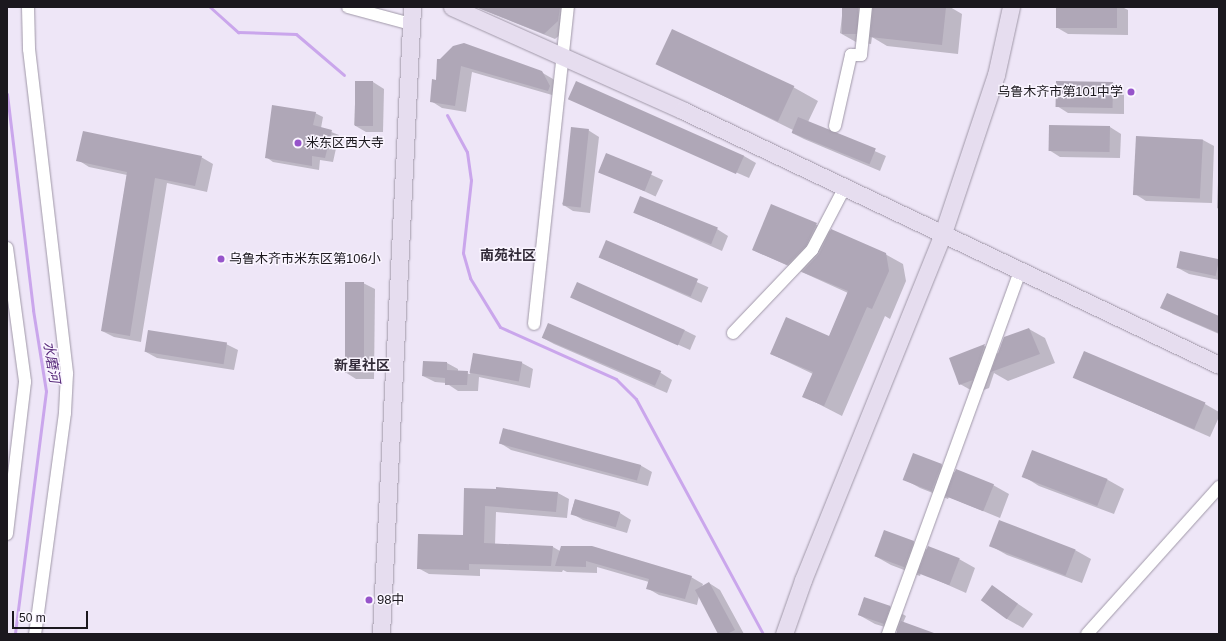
<!DOCTYPE html>
<meta charset="utf-8">
<style>
body{margin:0}
#map{position:relative;width:1226px;height:641px;overflow:hidden;background:#eee6f7;font-family:Arial,"Noto Sans SC",sans-serif}
div>[style]{position:absolute}
[style*='--x']{left:calc(var(--x)*1px);top:calc(var(--y)*1px);width:calc(var(--w)*1px);rotate:calc(var(--a)*1deg)}
.shadow>*{inset:0;background:#0003;transform-origin:0 0}
.stream>*{height:3px;margin:-1.5px;padding:0 1.5px;transform-origin:1.5px;border-radius:1.5px;background:#caa6ec}
.building>*{inset:0;background:#afa7b7;transform-origin:0 0}
.roads{filter:drop-shadow(0 0 1px #a098a8) drop-shadow(0 0 1px #a098a8)}
.street>*{height:12px;margin:-6px;padding:0 6px;transform-origin:6px;border-radius:6px;background:#fff}
.secondary>*{height:17px;margin:-8.5px;padding:0 8.5px;transform-origin:8.5px;border-radius:8.5px;background:#e6ddef}
.dots>*{width:11px;height:11px;translate:-50% -50%;box-sizing:border-box;border:2px solid #faf5ff;border-radius:50%}
span{translate:-50% -50%;white-space:nowrap;text-align:center;line-height:1.15;-webkit-text-stroke:3px #faf5ff;paint-order:stroke}
.poi-label{font-size:13px;color:#1b181e}
.right{translate:-100% -50%;text-align:right}
.left{translate:0 -50%;text-align:left}
.neighbourhood-label{font-size:14px;color:#332c39;font-weight:700}
.water-label{font-size:14px;color:#562879;font-style:italic}
.frame{position:absolute;inset:0;border:8px solid #1b181e;pointer-events:none}
.scale{position:absolute;left:12px;top:611px;width:76px;height:18px;box-sizing:border-box;border:2px solid #1b181e;border-top:0;padding-left:5px;font-size:12px;line-height:14px;white-space:nowrap;color:#1b181e;-webkit-text-stroke:3px #faf5ff;paint-order:stroke}
</style>
<div id="map">
<div class="shadow">
<i style="clip-path:polygon(476px 7px,571px 7px,569px 28px,555px 39px)"></i>
<i style="clip-path:polygon(843px 7px,950px 7px,962px 14px,958px 54px,887px 46px,872px 37px,871px 44px,856px 42px,840px 33px)"></i>
<i style="clip-path:polygon(1057px 7px,1122px 7px,1128px 10px,1128px 35px,1068px 34px,1056px 27px)"></i>
<i style="clip-path:polygon(441px 60px,541px 72px,553px 79px,561px 93px,559px 97px,472px 72px,466px 112px,442px 108px,431px 101px)"></i>
<i style="clip-path:polygon(657px 63px,793px 87px,818px 101px,808px 122px,886px 156px,880px 171px,804px 139px,792px 133px,793px 130px)"></i>
<i style="clip-path:polygon(356px 82px,373px 82px,384px 89px,383px 132px,366px 132px,354px 125px)"></i>
<i style="clip-path:polygon(1057px 82px,1113px 83px,1124px 90px,1124px 114px,1068px 113px,1057px 106px)"></i>
<i style="clip-path:polygon(569px 99px,744px 156px,756px 163px,749px 178px)"></i>
<i style="clip-path:polygon(315px 113px,323px 117px,321px 128px,339px 135px,333px 162px,320px 160px,319px 170px,273px 162px,266px 157px)"></i>
<i style="clip-path:polygon(1110px 127px,1121px 134px,1120px 158px,1060px 157px,1049px 150px)"></i>
<i style="clip-path:polygon(588px 130px,599px 137px,590px 213px,573px 211px,562px 204px)"></i>
<i style="clip-path:polygon(1137px 137px,1203px 140px,1214px 146px,1212px 203px,1146px 201px,1135px 194px)"></i>
<i style="left:607px;top:154px;width:62px;height:18px;rotate:25deg"></i>
<i style="clip-path:polygon(201px 157px,213px 164px,207px 192px,167px 183px,141px 342px,114px 337px,102px 331px,127px 175px,89px 167px,78px 160px)"></i>
<i style="clip-path:polygon(1218px 182px,1219px 182px,1219px 209px,1217px 208px)"></i>
<i style="clip-path:polygon(772px 206px,885px 254px,903px 264px,906px 281px,890px 319px,885px 316px,842px 416px,803px 396px,813px 374px,771px 354px,829px 337px,848px 293px,753px 250px)"></i>
<i style="clip-path:polygon(634px 212px,717px 229px,728px 236px,722px 251px)"></i>
<i style="left:607px;top:242px;width:111px;height:17px;rotate:24deg"></i>
<i style="clip-path:polygon(1219px 260px,1219px 280px,1189px 274px,1178px 268px)"></i>
<i style="clip-path:polygon(363px 283px,375px 289px,374px 379px,356px 379px,345px 372px)"></i>
<i style="clip-path:polygon(572px 297px,684px 330px,696px 336px,690px 350px)"></i>
<i style="clip-path:polygon(1162px 307px,1219px 317px,1219px 334px,1173px 314px)"></i>
<i style="clip-path:polygon(548px 325px,661px 373px,672px 380px,667px 393px,554px 344px,543px 338px)"></i>
<i style="clip-path:polygon(1029px 329px,1045px 338px,1055px 363px,1008px 381px,994px 373px,989px 388px,976px 393px,960px 384px,950px 359px,985px 346px,999px 354px,1005px 338px)"></i>
<i style="clip-path:polygon(226px 344px,238px 350px,234px 370px,157px 358px,146px 352px)"></i>
<i style="clip-path:polygon(474px 354px,522px 363px,533px 369px,530px 388px,479px 377px,478px 391px,458px 391px,446px 383px,435px 382px,423px 376px,424px 362px,447px 363px,458px 369px,458px 372px,470px 374px)"></i>
<i style="clip-path:polygon(1074px 377px,1205px 404px,1219px 412px,1219px 417px,1210px 437px)"></i>
<i style="clip-path:polygon(500px 443px,640px 465px,652px 472px,648px 486px,511px 450px)"></i>
<i style="clip-path:polygon(941px 465px,956px 473px,993px 485px,1009px 494px,1000px 518px,949px 497px,948px 499px,920px 488px,904px 479px)"></i>
<i style="clip-path:polygon(1023px 476px,1108px 480px,1124px 489px,1114px 514px,1039px 486px)"></i>
<i style="clip-path:polygon(465px 489px,558px 493px,569px 499px,567px 518px,496px 512px,495px 545px,553px 547px,560px 551px,691px 577px,703px 584px,702px 587px,709px 583px,720px 590px,744px 634px,720px 634px,699px 596px,697px 605px,659px 595px,647px 588px,649px 582px,597px 567px,597px 573px,567px 572px,563px 570px,562px 572px,480px 569px,480px 576px,429px 574px,418px 568px,464px 536px)"></i>
<i style="clip-path:polygon(575px 500px,620px 513px,631px 520px,627px 533px,583px 520px,571px 513px)"></i>
<i style="clip-path:polygon(913px 542px,928px 550px,959px 559px,975px 568px,966px 593px,921px 573px,920px 576px,891px 565px,875px 556px)"></i>
<i style="clip-path:polygon(991px 546px,1075px 550px,1091px 559px,1082px 583px,1007px 555px)"></i>
<i style="clip-path:polygon(992px 586px,1033px 614px,1023px 628px,1007px 619px)"></i>
<i style="clip-path:polygon(864px 598px,890px 607px,906px 616px,903px 623px,931px 634px,897px 634px,898px 631px,875px 624px,859px 615px)"></i>
</div>
<div class="stream">
<i style="--x:210;--y:7;--w:38;--a:42"></i>
<i style="--x:238;--y:32;--w:58;--a:2"></i>
<i style="--x:296;--y:34;--w:63;--a:40.5"></i>
<i style="--x:7;--y:94;--w:218;--a:83.1"></i>
<i style="--x:33;--y:310;--w:82;--a:80.9"></i>
<i style="--x:46;--y:391;--w:245;--a:97.3"></i>
<i style="--x:447;--y:115;--w:42;--a:61.6"></i>
<i style="--x:467;--y:152;--w:28;--a:82"></i>
<i style="--x:471;--y:180;--w:73;--a:96.3"></i>
<i style="--x:463;--y:253;--w:26;--a:74"></i>
<i style="--x:470;--y:278;--w:57;--a:58.5"></i>
<i style="--x:500;--y:327;--w:127;--a:24.1"></i>
<i style="--x:616;--y:379;--w:28;--a:45"></i>
<i style="--x:636;--y:399;--w:267;--a:61.6"></i>
</div>
<div class="building">
<i style="clip-path:polygon(476px 7px,560px 7px,558px 21px,544px 34px)"></i>
<i style="left:842px;top:7px;width:16px;height:27px"></i>
<i style="clip-path:polygon(873px 7px,946px 7px,942px 45px,870px 37px)"></i>
<i style="left:1056px;top:7px;width:61px;height:21px"></i>
<i style="left:672px;top:29px;width:135px;height:39px;rotate:25deg"></i>
<i style="clip-path:polygon(464px 43px,542px 71px,550px 86px,548px 91px,461px 66px,455px 106px,430px 102px,432px 79px,436px 80px,437px 59px,440px 59px,453px 46px)"></i>
<i style="left:355px;top:81px;width:18px;height:45px"></i>
<i style="left:576px;top:81px;width:184px;height:20px;rotate:24deg"></i>
<i style="left:1056px;top:81px;width:57px;height:26px;rotate:1deg"></i>
<i style="clip-path:polygon(272px 105px,316px 112px,313px 125px,332px 130px,325px 158px,312px 156px,312px 166px,265px 158px)"></i>
<i style="left:798px;top:117px;width:84px;height:17px;rotate:22deg"></i>
<i style="left:1049px;top:125px;width:61px;height:26px;rotate:1deg"></i>
<i style="left:571px;top:127px;width:18px;height:79px;rotate:6deg"></i>
<i style="clip-path:polygon(83px 131px,202px 156px,195px 186px,155px 178px,130px 336px,101px 331px,127px 172px,76px 161px)"></i>
<i style="left:1136px;top:136px;width:67px;height:59px;rotate:3deg"></i>
<i style="left:606px;top:153px;width:50px;height:21px;rotate:22deg"></i>
<i style="left:640px;top:196px;width:84px;height:18px;rotate:22deg"></i>
<i style="clip-path:polygon(771px 204px,817px 223px,806px 246px,787px 265px,752px 250px)"></i>
<i style="clip-path:polygon(831px 229px,886px 253px,889px 271px,872px 309px,867px 307px,824px 406px,802px 397px,813px 372px,770px 354px,786px 317px,829px 336px,848px 291px,802px 272px,819px 254px)"></i>
<i style="left:606px;top:240px;width:100px;height:19px;rotate:23deg"></i>
<i style="left:1180px;top:251px;width:40px;height:17px;rotate:12deg"></i>
<i style="left:345px;top:282px;width:19px;height:91px"></i>
<i style="left:577px;top:282px;width:118px;height:17px;rotate:24deg"></i>
<i style="clip-path:polygon(1167px 293px,1219px 316px,1219px 333px,1160px 308px)"></i>
<i style="left:548px;top:323px;width:123px;height:16px;rotate:23deg"></i>
<i style="clip-path:polygon(1029px 328px,1040px 354px,991px 372px,1004px 337px)"></i>
<i style="left:148px;top:330px;width:80px;height:22px;rotate:9deg"></i>
<i style="clip-path:polygon(985px 344px,973px 380px,959px 385px,949px 358px)"></i>
<i style="left:1084px;top:351px;width:132px;height:29px;rotate:23deg"></i>
<i style="left:473px;top:353px;width:50px;height:20px;rotate:10deg"></i>
<i style="clip-path:polygon(423px 361px,447px 362px,447px 370px,468px 371px,467px 385px,445px 385px,445px 378px,422px 376px)"></i>
<i style="left:503px;top:428px;width:143px;height:16px;rotate:15deg"></i>
<i style="left:1032px;top:450px;width:81px;height:29px;rotate:21deg"></i>
<i style="left:913px;top:453px;width:31px;height:29px;rotate:21deg"></i>
<i style="left:956px;top:469px;width:41px;height:29px;rotate:22deg"></i>
<i style="clip-path:polygon(496px 487px,558px 492px,556px 512px,485px 506px,484px 543px,553px 546px,551px 566px,469px 564px,469px 570px,417px 569px,418px 534px,463px 535px,464px 488px,496px 489px)"></i>
<i style="left:575px;top:499px;width:47px;height:16px;rotate:16deg"></i>
<i style="left:999px;top:520px;width:82px;height:28px;rotate:21deg"></i>
<i style="left:884px;top:530px;width:32px;height:28px;rotate:20deg"></i>
<i style="clip-path:polygon(561px 546px,592px 546px,692px 576px,685px 599px,646px 589px,649px 579px,586px 561px,586px 567px,555px 566px)"></i>
<i style="left:928px;top:546px;width:34px;height:29px;rotate:21deg"></i>
<i style="clip-path:polygon(709px 582px,735px 630px,727px 634px,718px 634px,695px 590px)"></i>
<i style="left:992px;top:585px;width:32px;height:19px;rotate:36deg"></i>
<i style="left:864px;top:597px;width:28px;height:19px;rotate:19deg"></i>
<i style="clip-path:polygon(901px 621px,934px 633px,934px 634px,896px 634px)"></i>
</div>
<div class="roads">
<div class="street">
<i style="--x:28;--y:7;--w:42;--a:88.6"></i>
<i style="--x:29;--y:49;--w:327;--a:83.3"></i>
<i style="--x:67;--y:374;--w:39;--a:93"></i>
<i style="--x:65;--y:413;--w:223;--a:97.7"></i>
<i style="--x:348;--y:7;--w:65;--a:15.1"></i>
<i style="--x:835;--y:126;--w:73;--a:-77.3"></i>
<i style="--x:851;--y:55;--w:10;--a:0"></i>
<i style="--x:861;--y:55;--w:48;--a:-84.1"></i>
<i style="--x:7;--y:248;--w:135;--a:82.3"></i>
<i style="--x:25;--y:382;--w:153;--a:96.8"></i>
<i style="--x:534;--y:324;--w:319;--a:-83.9"></i>
<i style="--x:733;--y:333;--w:115;--a:-46.4"></i>
<i style="--x:812;--y:250;--w:71;--a:-62.4"></i>
<i style="--x:888;--y:634;--w:386;--a:-70"></i>
<i style="--x:1087;--y:634;--w:198;--a:-48.1"></i>
</div>
<div class="secondary">
<i style="--x:452;--y:7;--w:252;--a:24.1"></i>
<i style="--x:682;--y:110;--w:594;--a:25.4"></i>
<i style="--x:381;--y:634;--w:628;--a:-87.17"></i>
<i style="--x:784;--y:634;--w:57;--a:-70.6"></i>
<i style="--x:803;--y:580;--w:371;--a:-68"></i>
<i style="--x:942;--y:236;--w:170;--a:-71.5"></i>
<i style="--x:996;--y:75;--w:70;--a:-77.6"></i>
</div>
</div>
<div class="dots">
<i style="left:1131px;top:92px;background:#9654ca"></i>
<i style="left:298px;top:143px;background:#9654ca"></i>
<i style="left:221px;top:259px;background:#9654ca"></i>
<i style="left:369px;top:600px;background:#9654ca"></i>
</div>
<div class="poi-label">
<span class="right" style="left:1123px;top:92px">乌鲁木齐市第101中学</span>
<span class="left" style="left:306px;top:143px">米东区西大寺</span>
<span class="left" style="left:229px;top:259px">乌鲁木齐市米东区第106小</span>
<span class="left" style="left:377px;top:600px">98中</span>
</div>
<div class="neighbourhood-label">
<span style="left:508px;top:255px">南苑社区</span>
<span style="left:362px;top:365px">新星社区</span>
</div>
<div class="water-label">
<span style="left:52px;top:362px;rotate:81deg">水磨河</span>
</div>
<div class="frame"></div>
<div class="scale">50 m</div>
</div>
